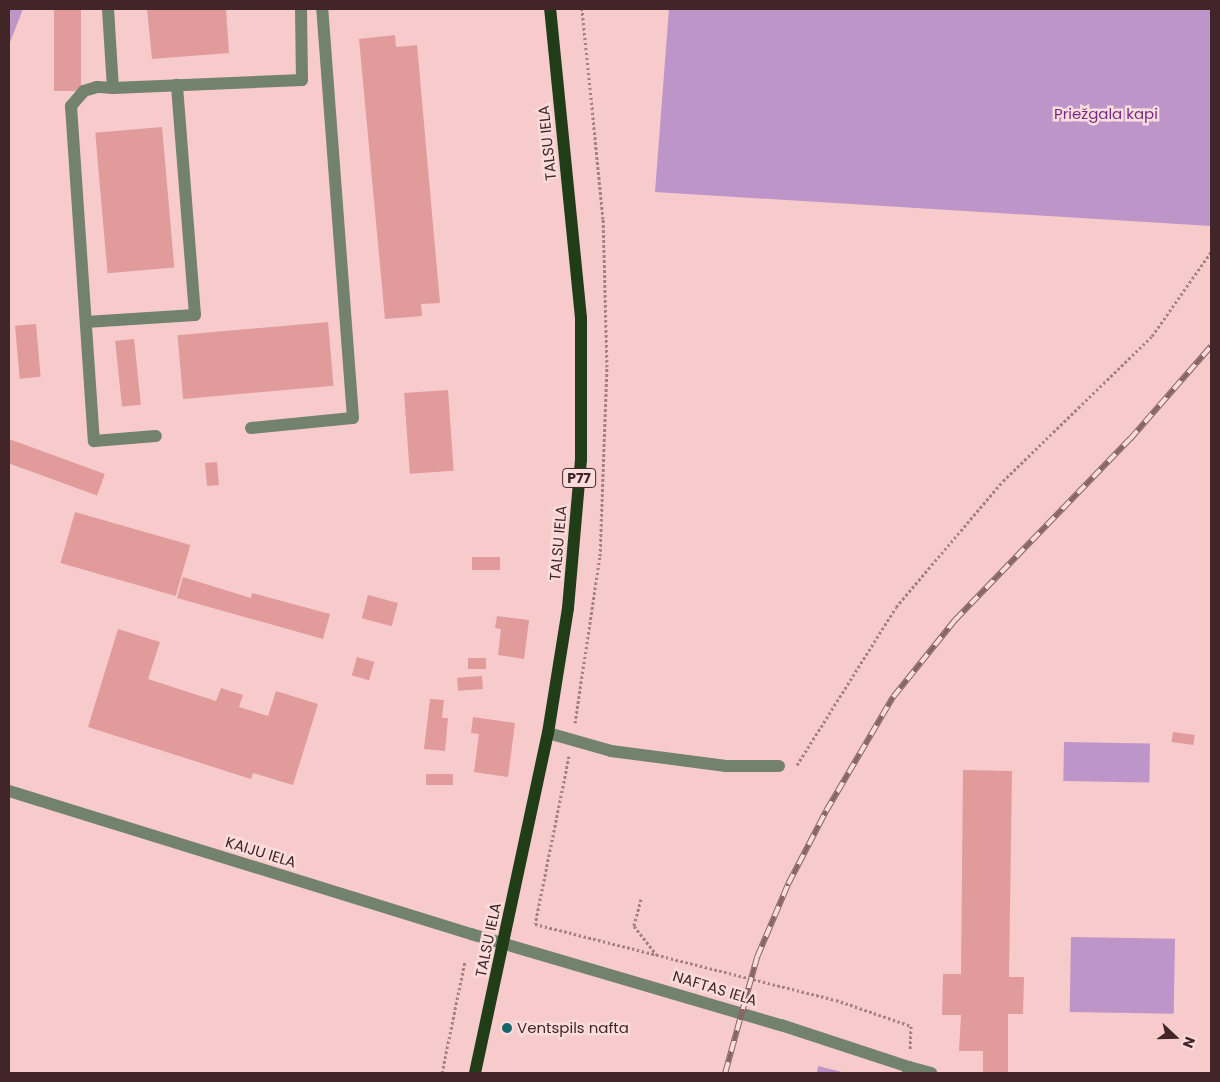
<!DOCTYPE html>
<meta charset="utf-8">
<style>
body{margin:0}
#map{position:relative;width:1220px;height:1082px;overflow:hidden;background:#f7cbcb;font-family:Poppins,sans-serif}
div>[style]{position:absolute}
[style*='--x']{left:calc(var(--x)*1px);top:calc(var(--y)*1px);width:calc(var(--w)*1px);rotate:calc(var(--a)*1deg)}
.green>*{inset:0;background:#bd95c8;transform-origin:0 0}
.building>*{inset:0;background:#e19b9b;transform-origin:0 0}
.path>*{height:3px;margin-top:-1.5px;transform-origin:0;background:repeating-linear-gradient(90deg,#a58181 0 2.5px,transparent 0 5px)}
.minor>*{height:12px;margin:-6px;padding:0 6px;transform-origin:6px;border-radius:6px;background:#72826d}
.major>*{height:12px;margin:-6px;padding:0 6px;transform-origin:6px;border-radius:6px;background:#203d18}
.rail>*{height:5.5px;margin-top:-2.75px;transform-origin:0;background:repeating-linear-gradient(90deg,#fadcdc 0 11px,#886667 0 22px);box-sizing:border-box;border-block:1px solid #886667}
.dots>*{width:14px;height:14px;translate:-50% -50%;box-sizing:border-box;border:2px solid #fadcdc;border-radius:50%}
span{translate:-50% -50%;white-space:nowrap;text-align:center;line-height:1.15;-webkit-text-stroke:5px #fadcdc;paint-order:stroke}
.shield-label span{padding:1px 4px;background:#fadcdc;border:1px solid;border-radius:4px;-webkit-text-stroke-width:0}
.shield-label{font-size:14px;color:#422627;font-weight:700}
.park-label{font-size:15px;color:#762b89}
.street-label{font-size:15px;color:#422627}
.poi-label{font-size:15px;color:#422627}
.left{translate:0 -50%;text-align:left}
.frame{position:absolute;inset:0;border:10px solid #422627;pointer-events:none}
.north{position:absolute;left:1150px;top:1012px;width:50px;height:50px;-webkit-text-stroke:4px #fadcdc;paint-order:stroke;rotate:111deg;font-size:14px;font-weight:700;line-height:20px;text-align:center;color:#422627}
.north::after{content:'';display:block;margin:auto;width:18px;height:22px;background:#422627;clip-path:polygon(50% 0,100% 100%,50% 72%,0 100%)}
</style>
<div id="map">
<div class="green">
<i style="clip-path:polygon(9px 9px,23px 9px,9px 45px)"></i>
<i style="clip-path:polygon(669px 9px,1211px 9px,1211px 226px,655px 192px)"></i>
<i style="left:1064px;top:742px;width:86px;height:39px;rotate:1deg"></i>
<i style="left:1071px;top:937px;width:104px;height:75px;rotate:1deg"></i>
<i style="clip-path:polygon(818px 1066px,846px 1073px,817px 1073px)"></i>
</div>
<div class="building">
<i style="left:54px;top:9px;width:27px;height:82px"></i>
<i style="clip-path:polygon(147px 9px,226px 9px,229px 53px,152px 59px)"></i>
<i style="clip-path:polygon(395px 35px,396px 47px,417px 45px,440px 303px,421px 304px,422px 316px,385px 319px,359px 39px)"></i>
<i style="left:162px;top:127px;width:141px;height:67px;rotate:85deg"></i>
<i style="left:328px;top:322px;width:64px;height:151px;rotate:85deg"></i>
<i style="left:36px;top:324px;width:53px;height:21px;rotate:85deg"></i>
<i style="left:134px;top:339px;width:66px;height:19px;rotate:84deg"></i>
<i style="left:448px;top:390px;width:81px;height:44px;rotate:86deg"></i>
<i style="left:9px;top:439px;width:102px;height:23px;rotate:20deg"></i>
<i style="left:217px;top:462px;width:23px;height:12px;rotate:85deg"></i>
<i style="left:75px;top:512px;width:120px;height:53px;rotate:16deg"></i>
<i style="left:472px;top:557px;width:28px;height:13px"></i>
<i style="clip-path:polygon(183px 577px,251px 598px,252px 593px,330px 614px,323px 639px,177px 598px)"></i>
<i style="left:368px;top:595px;width:31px;height:24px;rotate:15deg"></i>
<i style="clip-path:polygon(497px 616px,529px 620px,524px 659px,498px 655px,501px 629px,495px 628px)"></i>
<i style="clip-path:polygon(118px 629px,160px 642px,148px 679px,216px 701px,221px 688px,243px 695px,239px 707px,268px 716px,276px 691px,318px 704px,293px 785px,253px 773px,251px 779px,88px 727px)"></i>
<i style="left:357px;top:657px;width:18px;height:19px;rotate:16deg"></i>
<i style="left:468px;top:658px;width:18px;height:11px"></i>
<i style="left:482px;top:676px;width:13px;height:25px;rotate:86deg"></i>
<i style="clip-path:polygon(430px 699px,444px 700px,442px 718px,448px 718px,445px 751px,424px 749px)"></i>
<i style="clip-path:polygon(473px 717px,515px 723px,508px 777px,474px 772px,479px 734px,471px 733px)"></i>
<i style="left:1173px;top:732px;width:22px;height:10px;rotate:8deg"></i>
<i style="clip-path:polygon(963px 770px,1012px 771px,1009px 977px,1024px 977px,1023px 1014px,1008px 1014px,1008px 1073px,983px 1073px,983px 1051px,959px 1051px,961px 1015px,942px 1015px,943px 974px,961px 974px)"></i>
<i style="left:453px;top:774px;width:11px;height:27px;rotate:90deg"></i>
</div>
<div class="path">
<i style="--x:575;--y:723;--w:169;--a:-81.5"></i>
<i style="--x:600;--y:556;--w:189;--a:-87.9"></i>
<i style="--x:607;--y:367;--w:148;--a:-91.5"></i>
<i style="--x:603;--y:219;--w:211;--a:-95.7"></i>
<i style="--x:569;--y:756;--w:171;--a:101.4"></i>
<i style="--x:535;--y:924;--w:310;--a:14.2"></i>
<i style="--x:836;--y:1000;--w:79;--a:19.1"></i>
<i style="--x:911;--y:1026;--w:23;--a:92"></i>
<i style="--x:797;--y:765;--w:186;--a:-57.9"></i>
<i style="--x:896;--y:607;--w:165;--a:-49.7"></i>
<i style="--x:1003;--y:481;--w:208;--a:-44.2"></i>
<i style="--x:1152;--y:336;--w:103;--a:-54.9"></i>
<i style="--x:641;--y:899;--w:28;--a:105"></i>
<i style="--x:634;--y:926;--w:36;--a:52"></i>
<i style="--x:442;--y:1073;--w:114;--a:-78.4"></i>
</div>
<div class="minor">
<i style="--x:108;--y:9;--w:79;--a:86.4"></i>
<i style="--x:113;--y:88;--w:189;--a:-2.4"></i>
<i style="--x:302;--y:80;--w:71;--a:-90.8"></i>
<i style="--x:113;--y:88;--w:16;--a:-176"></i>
<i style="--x:97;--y:87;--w:14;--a:163"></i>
<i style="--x:84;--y:91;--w:20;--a:131"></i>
<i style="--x:71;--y:106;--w:336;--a:86.1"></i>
<i style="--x:94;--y:441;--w:62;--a:-4.6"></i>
<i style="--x:86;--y:322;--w:109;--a:-3.7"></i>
<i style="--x:195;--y:315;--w:231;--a:-94.5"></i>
<i style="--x:251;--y:428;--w:102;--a:-5.6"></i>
<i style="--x:353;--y:418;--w:410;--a:-94.3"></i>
<i style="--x:548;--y:733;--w:66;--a:15.9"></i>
<i style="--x:611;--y:751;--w:116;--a:7.4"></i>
<i style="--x:726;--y:766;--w:53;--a:0"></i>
<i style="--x:9;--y:791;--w:484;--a:17.2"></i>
<i style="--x:471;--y:934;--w:323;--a:16.4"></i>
<i style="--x:781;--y:1025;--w:135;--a:18.2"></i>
<i style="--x:909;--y:1067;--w:6;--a:99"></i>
<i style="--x:909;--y:1067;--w:23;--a:15"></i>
</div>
<div class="major">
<i style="--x:475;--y:1073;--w:348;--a:-77.9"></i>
<i style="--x:548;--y:733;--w:127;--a:-80.9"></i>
<i style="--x:568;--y:608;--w:149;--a:-85"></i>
<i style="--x:581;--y:460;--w:142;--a:-90"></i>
<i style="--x:581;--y:318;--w:311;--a:-95.7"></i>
</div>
<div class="rail">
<i style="--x:725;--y:1073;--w:120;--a:-74.6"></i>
<i style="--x:757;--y:957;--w:79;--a:-67"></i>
<i style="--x:788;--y:884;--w:82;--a:-62.5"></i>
<i style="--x:826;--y:811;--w:132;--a:-59.6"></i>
<i style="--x:893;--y:697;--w:99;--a:-51.2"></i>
<i style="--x:955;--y:620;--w:252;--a:-46"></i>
<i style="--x:1130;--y:439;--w:123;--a:-48.9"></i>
</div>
<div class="dots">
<i style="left:507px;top:1028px;background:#166568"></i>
</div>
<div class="shield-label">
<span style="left:579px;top:478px">P77</span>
</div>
<div class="park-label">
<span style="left:1106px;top:114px">Priežgala kapi</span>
</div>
<div class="street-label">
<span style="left:547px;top:143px;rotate:-96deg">TALSU IELA</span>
<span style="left:558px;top:543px;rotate:-85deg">TALSU IELA</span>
<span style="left:261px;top:852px;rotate:17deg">KAIJU IELA</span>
<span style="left:488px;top:940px;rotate:-78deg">TALSU IELA</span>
<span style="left:715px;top:988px;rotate:17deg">NAFTAS IELA</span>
</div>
<div class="poi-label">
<span class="left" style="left:517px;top:1028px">Ventspils nafta</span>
</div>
<div class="frame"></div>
<div class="north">N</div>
</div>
